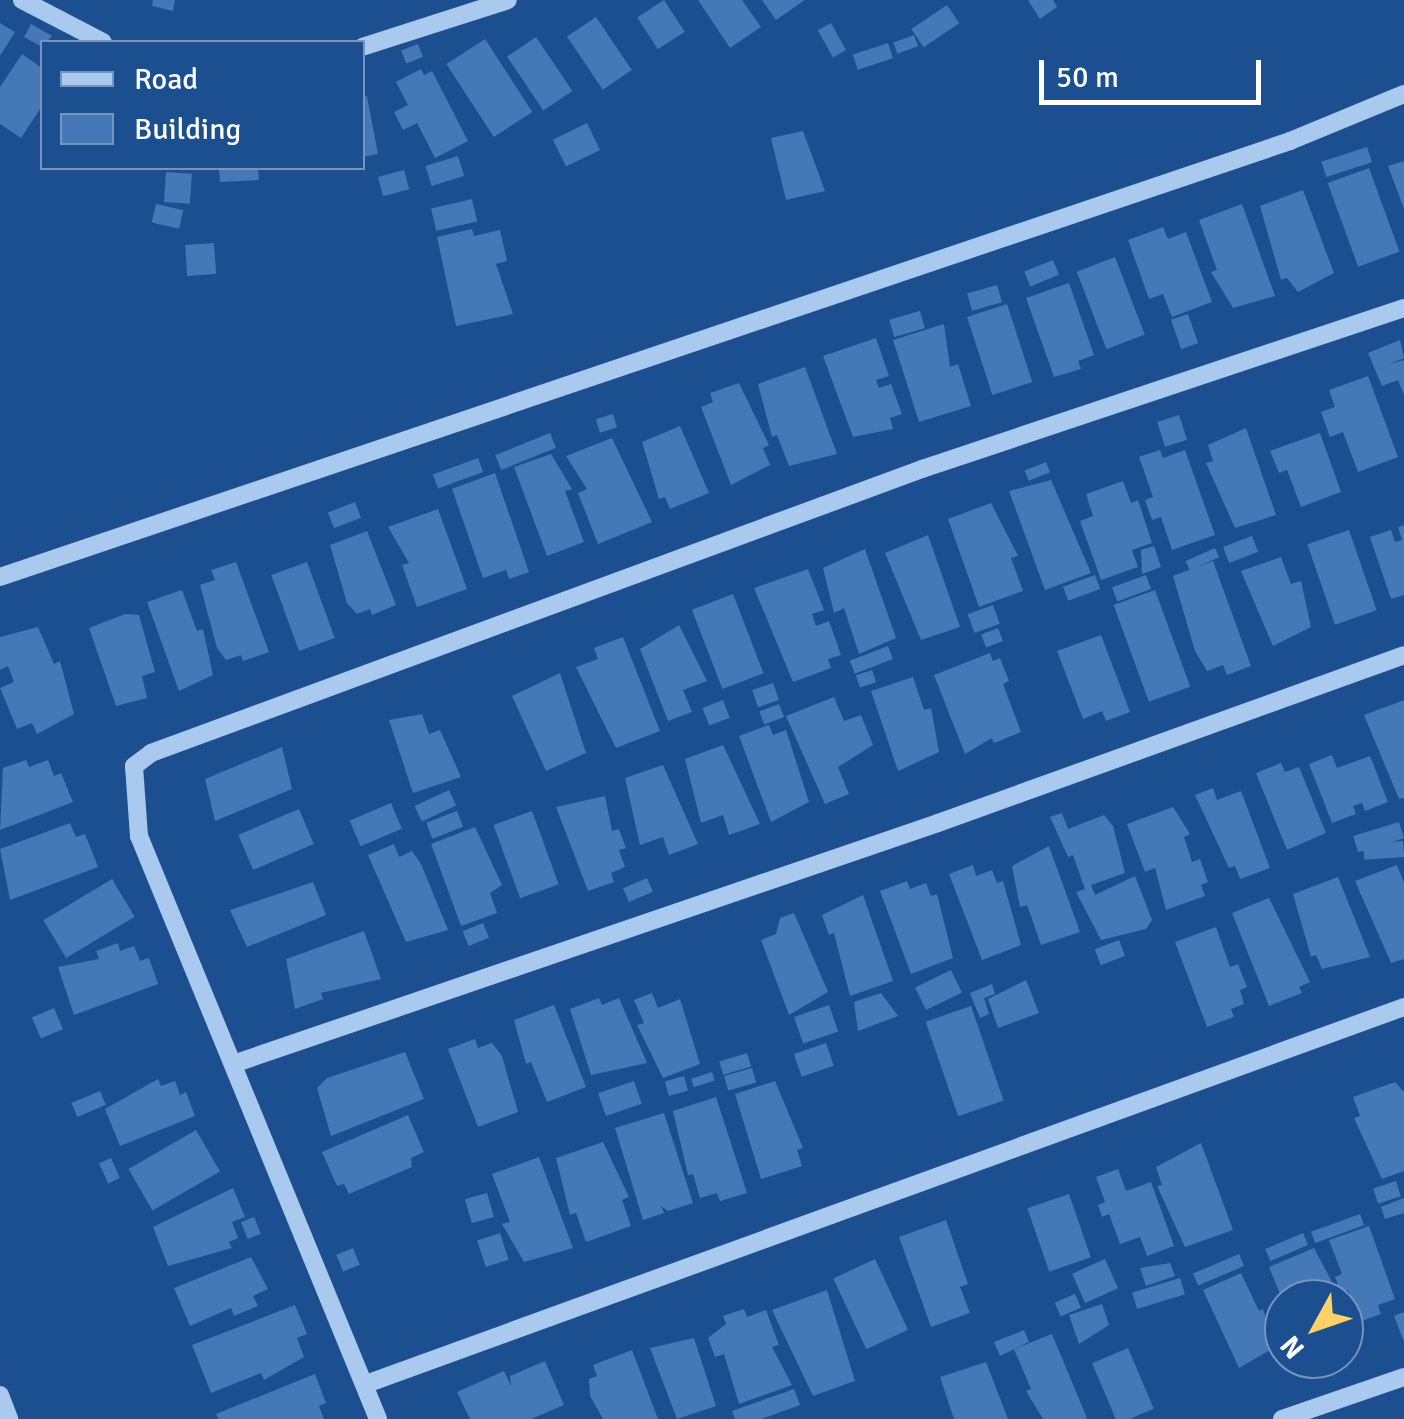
<!DOCTYPE html>
<style>
body{margin:0}
#map{position:relative;width:1404px;height:1419px;overflow:hidden;background:#1b4f8f;font-family:Signika,sans-serif}
div>[style]{position:absolute}
[style*='--x']{left:calc(var(--x)*1px);top:calc(var(--y)*1px);width:calc(var(--w)*1px);rotate:calc(var(--a)*1deg)}
.building>*{inset:0;background:#4478b7;transform-origin:0 0}
.minor>*{height:18px;margin:-9px;padding:0 9px;transform-origin:9px;border-radius:9px;background:#a9c9ee}
span{translate:-50% -50%;white-space:nowrap;text-align:center;line-height:1.15;-webkit-text-stroke:10px #1b4f8f;paint-order:stroke}
.legend{position:absolute;left:40px;top:40px;width:325px;height:130px;box-sizing:border-box;background:#1b4f8f;border:2px solid #7695bc;margin:0;padding:12px 18px;list-style:none;font-size:30px;color:#fff}
.legend li{display:flex;align-items:center;gap:20px;height:50px}
.legend b{width:50px;border:2px solid #7695bc}
.north{position:absolute;left:1264px;top:1279px;width:100px;height:100px;box-sizing:border-box;background:#1b4f8f;border:2px solid #7695bc;border-radius:50%;rotate:230deg;font-size:28px;font-weight:700;line-height:40px;text-align:center;color:#fff}
.north::after{content:'';display:block;margin:auto;width:35px;height:45px;background:#ffd166;clip-path:polygon(50% 0,100% 100%,50% 72%,0 100%)}
.scale{position:absolute;left:1039px;top:60px;width:222px;height:45px;box-sizing:border-box;border:5px solid #fff;border-top:0;padding-left:12px;font-size:30px;line-height:35px;white-space:nowrap;color:#fff;-webkit-text-stroke:8px #1b4f8f;paint-order:stroke}
</style>
<div id="map">
<div class="building">
<i style="clip-path:polygon(153px 0,175px 0,173px 11px,152px 6px)"></i>
<i style="left:664px;top:0;width:38px;height:32px;rotate:57deg"></i>
<i style="clip-path:polygon(698px 0,742px 0,761px 27px,730px 48px)"></i>
<i style="clip-path:polygon(762px 0,805px 0,776px 20px)"></i>
<i style="clip-path:polygon(1028px 0,1053px 0,1057px 7px,1040px 19px)"></i>
<i style="left:947px;top:5px;width:22px;height:43px;rotate:56deg"></i>
<i style="left:596px;top:17px;width:64px;height:35px;rotate:56deg"></i>
<i style="clip-path:polygon(0 23px,15px 32px,0 56px)"></i>
<i style="left:831px;top:23px;width:31px;height:15px;rotate:61deg"></i>
<i style="clip-path:polygon(31px 24px,52px 36px,42px 47px,24px 37px)"></i>
<i style="left:914px;top:35px;width:12px;height:22px;rotate:70deg"></i>
<i style="left:536px;top:37px;width:65px;height:35px;rotate:56deg"></i>
<i style="left:485px;top:39px;width:87px;height:46px;rotate:57deg"></i>
<i style="left:888px;top:43px;width:16px;height:37px;rotate:72deg"></i>
<i style="left:418px;top:44px;width:14px;height:18px;rotate:69deg"></i>
<i style="clip-path:polygon(22px 54px,42px 68px,42px 106px,21px 138px,0 124px,0 87px)"></i>
<i style="clip-path:polygon(421px 69px,424px 75px,432px 71px,468px 141px,435px 158px,417px 123px,403px 130px,394px 112px,408px 105px,396px 82px)"></i>
<i style="clip-path:polygon(367px 96px,378px 154px,362px 157px,362px 97px)"></i>
<i style="left:587px;top:123px;width:30px;height:38px;rotate:64deg"></i>
<i style="clip-path:polygon(803px 131px,825px 191px,786px 200px,771px 138px)"></i>
<i style="left:1367px;top:147px;width:16px;height:48px;rotate:72deg"></i>
<i style="left:458px;top:156px;width:21px;height:34px;rotate:73deg"></i>
<i style="clip-path:polygon(1404px 161px,1404px 209px,1388px 166px)"></i>
<i style="clip-path:polygon(219px 168px,258px 168px,259px 180px,220px 182px)"></i>
<i style="left:1369px;top:168px;width:89px;height:44px;rotate:70deg"></i>
<i style="left:404px;top:170px;width:20px;height:27px;rotate:75deg"></i>
<i style="left:166px;top:172px;width:26px;height:30px;rotate:4deg"></i>
<i style="clip-path:polygon(1303px 190px,1334px 273px,1298px 292px,1287px 278px,1281px 280px,1260px 206px)"></i>
<i style="left:472px;top:199px;width:23px;height:42px;rotate:77deg"></i>
<i style="left:156px;top:204px;width:28px;height:19px;rotate:13deg"></i>
<i style="clip-path:polygon(1242px 204px,1275px 296px,1233px 308px,1211px 272px,1217px 270px,1199px 220px)"></i>
<i style="clip-path:polygon(1163px 227px,1168px 239px,1186px 232px,1212px 302px,1172px 317px,1163px 294px,1149px 299px,1128px 240px)"></i>
<i style="clip-path:polygon(472px 229px,474px 236px,500px 230px,507px 261px,496px 264px,513px 314px,456px 326px,437px 237px)"></i>
<i style="left:214px;top:243px;width:31px;height:29px;rotate:86deg"></i>
<i style="left:1115px;top:257px;width:83px;height:41px;rotate:69deg"></i>
<i style="left:1053px;top:260px;width:16px;height:31px;rotate:68deg"></i>
<i style="clip-path:polygon(1069px 283px,1094px 355px,1078px 361px,1081px 369px,1054px 377px,1026px 298px)"></i>
<i style="left:997px;top:285px;width:18px;height:31px;rotate:74deg"></i>
<i style="left:1007px;top:304px;width:82px;height:42px;rotate:72deg"></i>
<i style="left:920px;top:311px;width:18px;height:32px;rotate:74deg"></i>
<i style="left:1188px;top:314px;width:31px;height:18px;rotate:71deg"></i>
<i style="clip-path:polygon(944px 324px,950px 367px,958px 364px,971px 406px,919px 422px,893px 340px)"></i>
<i style="clip-path:polygon(876px 338px,889px 376px,876px 380px,879px 388px,891px 384px,902px 414px,890px 418px,893px 429px,853px 437px,823px 356px)"></i>
<i style="clip-path:polygon(1400px 340px,1404px 358px,1390px 364px,1404px 360px,1404px 395px,1398px 380px,1382px 386px,1368px 353px)"></i>
<i style="clip-path:polygon(805px 367px,837px 454px,789px 466px,777px 435px,772px 437px,758px 384px)"></i>
<i style="clip-path:polygon(1368px 376px,1398px 457px,1358px 472px,1343px 432px,1330px 437px,1321px 412px,1335px 407px,1329px 390px)"></i>
<i style="clip-path:polygon(739px 383px,769px 445px,763px 448px,770px 465px,731px 485px,701px 407px,713px 402px,710px 393px)"></i>
<i style="left:613px;top:414px;width:14px;height:18px;rotate:73deg"></i>
<i style="left:1179px;top:415px;width:26px;height:23px;rotate:72deg"></i>
<i style="clip-path:polygon(680px 426px,709px 493px,670px 509px,665px 497px,659px 499px,642px 442px)"></i>
<i style="clip-path:polygon(1246px 428px,1276px 515px,1235px 528px,1206px 463px,1213px 461px,1208px 445px)"></i>
<i style="left:550px;top:433px;width:16px;height:59px;rotate:68deg"></i>
<i style="clip-path:polygon(1320px 433px,1341px 492px,1301px 507px,1287px 470px,1279px 473px,1270px 451px)"></i>
<i style="clip-path:polygon(612px 438px,652px 522px,598px 544px,578px 493px,587px 489px,566px 456px)"></i>
<i style="clip-path:polygon(1160px 450px,1163px 458px,1185px 450px,1215px 535px,1172px 550px,1161px 517px,1152px 520px,1145px 500px,1153px 497px,1139px 457px)"></i>
<i style="clip-path:polygon(551px 454px,572px 489px,565px 491px,584px 542px,547px 556px,514px 467px)"></i>
<i style="left:478px;top:458px;width:15px;height:48px;rotate:70deg"></i>
<i style="left:1046px;top:462px;width:11px;height:23px;rotate:68deg"></i>
<i style="clip-path:polygon(495px 473px,529px 572px,509px 579px,506px 570px,483px 578px,452px 489px)"></i>
<i style="clip-path:polygon(1051px 480px,1091px 573px,1045px 590px,1009px 491px)"></i>
<i style="clip-path:polygon(1123px 481px,1131px 503px,1138px 500px,1152px 543px,1132px 550px,1138px 567px,1101px 580px,1080px 521px,1093px 516px,1086px 494px)"></i>
<i style="left:355px;top:502px;width:17px;height:29px;rotate:69deg"></i>
<i style="clip-path:polygon(991px 503px,1018px 556px,1011px 558px,1023px 591px,979px 607px,948px 519px)"></i>
<i style="clip-path:polygon(438px 509px,467px 589px,417px 607px,402px 565px,409px 563px,388px 527px)"></i>
<i style="clip-path:polygon(1404px 525px,1404px 595px,1391px 599px,1370px 537px,1391px 530px,1395px 542px,1402px 540px,1398px 527px)"></i>
<i style="left:1349px;top:530px;width:85px;height:44px;rotate:71deg"></i>
<i style="clip-path:polygon(367px 531px,396px 605px,372px 615px,370px 609px,357px 614px,347px 603px,330px 545px)"></i>
<i style="clip-path:polygon(928px 535px,960px 627px,921px 640px,885px 553px)"></i>
<i style="left:1252px;top:536px;width:17px;height:31px;rotate:69deg"></i>
<i style="clip-path:polygon(1154px 546px,1161px 567px,1142px 574px,1141px 550px)"></i>
<i style="left:1215px;top:548px;width:10px;height:32px;rotate:66deg"></i>
<i style="clip-path:polygon(865px 549px,896px 638px,859px 654px,844px 608px,834px 613px,823px 568px)"></i>
<i style="clip-path:polygon(1281px 557px,1291px 584px,1301px 581px,1311px 627px,1273px 646px,1241px 571px)"></i>
<i style="clip-path:polygon(1213px 561px,1251px 666px,1227px 675px,1223px 665px,1207px 671px,1195px 651px,1173px 576px)"></i>
<i style="clip-path:polygon(236px 562px,269px 652px,243px 661px,241px 655px,226px 660px,217px 648px,200px 585px,215px 580px,211px 570px)"></i>
<i style="left:307px;top:562px;width:81px;height:38px;rotate:70deg"></i>
<i style="clip-path:polygon(808px 569px,824px 610px,812px 614px,816px 626px,829px 621px,841px 655px,828px 659px,831px 668px,793px 682px,754px 588px)"></i>
<i style="left:1095px;top:575px;width:15px;height:34px;rotate:70deg"></i>
<i style="left:1146px;top:575px;width:15px;height:36px;rotate:70deg"></i>
<i style="clip-path:polygon(182px 590px,197px 631px,203px 629px,213px 675px,179px 691px,147px 602px)"></i>
<i style="left:1155px;top:590px;width:103px;height:44px;rotate:70deg"></i>
<i style="left:733px;top:594px;width:85px;height:44px;rotate:69deg"></i>
<i style="left:993px;top:605px;width:20px;height:27px;rotate:70deg"></i>
<i style="clip-path:polygon(125px 614px,139px 615px,155px 672px,142px 676px,147px 698px,116px 706px,89px 628px)"></i>
<i style="clip-path:polygon(679px 625px,707px 681px,683px 690px,692px 712px,668px 721px,640px 649px)"></i>
<i style="clip-path:polygon(38px 627px,54px 664px,60px 661px,74px 714px,37px 734px,32px 723px,17px 729px,0 688px,14px 682px,8px 666px,0 670px,0 637px)"></i>
<i style="left:998px;top:628px;width:14px;height:18px;rotate:69deg"></i>
<i style="clip-path:polygon(1101px 635px,1130px 712px,1106px 721px,1102px 711px,1083px 719px,1057px 651px)"></i>
<i style="clip-path:polygon(623px 637px,660px 731px,616px 748px,576px 667px,598px 659px,594px 648px)"></i>
<i style="left:888px;top:646px;width:14px;height:41px;rotate:69deg"></i>
<i style="clip-path:polygon(990px 653px,993px 661px,1000px 658px,1009px 681px,1003px 684px,1021px 732px,994px 743px,992px 738px,965px 754px,934px 675px)"></i>
<i style="left:872px;top:670px;width:13px;height:17px;rotate:72deg"></i>
<i style="clip-path:polygon(560px 673px,586px 753px,546px 771px,512px 696px)"></i>
<i style="clip-path:polygon(913px 677px,924px 710px,931px 708px,939px 752px,898px 771px,871px 691px)"></i>
<i style="left:773px;top:683px;width:18px;height:22px;rotate:71deg"></i>
<i style="clip-path:polygon(834px 697px,844px 721px,861px 715px,873px 745px,838px 767px,849px 794px,825px 804px,786px 716px)"></i>
<i style="left:723px;top:700px;width:19px;height:22px;rotate:69deg"></i>
<i style="clip-path:polygon(1404px 700px,1404px 798px,1399px 799px,1364px 715px)"></i>
<i style="left:779px;top:704px;width:14px;height:21px;rotate:69deg"></i>
<i style="clip-path:polygon(422px 714px,429px 734px,440px 730px,461px 777px,413px 793px,389px 720px)"></i>
<i style="clip-path:polygon(769px 725px,773px 735px,786px 730px,809px 802px,771px 822px,739px 736px)"></i>
<i style="clip-path:polygon(723px 745px,760px 824px,729px 835px,723px 815px,701px 823px,685px 759px)"></i>
<i style="clip-path:polygon(282px 747px,292px 789px,215px 821px,205px 779px)"></i>
<i style="clip-path:polygon(1332px 755px,1337px 768px,1370px 756px,1388px 802px,1365px 811px,1362px 803px,1353px 806px,1356px 814px,1332px 823px,1309px 764px)"></i>
<i style="clip-path:polygon(26px 760px,29px 767px,48px 760px,54px 776px,61px 773px,73px 802px,0 830px,3px 768px)"></i>
<i style="clip-path:polygon(1281px 763px,1285px 772px,1299px 767px,1326px 833px,1287px 850px,1256px 773px)"></i>
<i style="clip-path:polygon(663px 765px,698px 844px,669px 855px,663px 837px,640px 845px,625px 778px)"></i>
<i style="clip-path:polygon(1213px 788px,1217px 800px,1241px 791px,1270px 868px,1240px 879px,1235px 866px,1229px 868px,1195px 795px)"></i>
<i style="left:449px;top:790px;width:17px;height:38px;rotate:65deg"></i>
<i style="clip-path:polygon(605px 796px,612px 831px,619px 829px,626px 848px,619px 850px,625px 867px,611px 873px,614px 882px,588px 891px,556px 807px)"></i>
<i style="left:391px;top:803px;width:28px;height:45px;rotate:67deg"></i>
<i style="clip-path:polygon(1173px 807px,1190px 834px,1184px 837px,1192px 862px,1200px 859px,1208px 882px,1201px 885px,1205px 896px,1166px 910px,1155px 868px,1145px 872px,1127px 824px)"></i>
<i style="left:299px;top:809px;width:38px;height:66px;rotate:67deg"></i>
<i style="left:457px;top:811px;width:17px;height:33px;rotate:69deg"></i>
<i style="left:532px;top:811px;width:78px;height:41px;rotate:70deg"></i>
<i style="clip-path:polygon(1062px 813px,1068px 829px,1104px 815px,1113px 826px,1125px 873px,1091px 885px,1095px 895px,1135px 876px,1152px 920px,1146px 929px,1101px 940px,1076px 892px,1085px 889px,1073px 855px,1068px 857px,1050px 817px)"></i>
<i style="left:1399px;top:822px;width:17px;height:48px;rotate:73deg"></i>
<i style="clip-path:polygon(70px 823px,76px 837px,85px 834px,98px 867px,10px 900px,0 849px)"></i>
<i style="clip-path:polygon(475px 827px,502px 885px,490px 893px,497px 913px,461px 926px,431px 844px)"></i>
<i style="left:1403px;top:841px;width:16px;height:40px;rotate:86deg"></i>
<i style="clip-path:polygon(394px 844px,399px 857px,412px 851px,421px 864px,448px 930px,406px 942px,368px 855px)"></i>
<i style="clip-path:polygon(1049px 846px,1080px 932px,1041px 945px,1027px 905px,1020px 907px,1012px 866px)"></i>
<i style="clip-path:polygon(973px 865px,976px 876px,992px 870px,997px 883px,1003px 881px,1021px 945px,982px 960px,949px 874px)"></i>
<i style="clip-path:polygon(1397px 865px,1404px 883px,1404px 959px,1391px 963px,1355px 881px)"></i>
<i style="clip-path:polygon(1338px 877px,1370px 957px,1322px 969px,1316px 955px,1311px 957px,1293px 894px)"></i>
<i style="left:647px;top:878px;width:15px;height:26px;rotate:67deg"></i>
<i style="left:112px;top:879px;width:44px;height:80px;rotate:59deg"></i>
<i style="clip-path:polygon(907px 881px,910px 889px,926px 883px,931px 896px,937px 894px,953px 958px,911px 974px,880px 891px)"></i>
<i style="clip-path:polygon(313px 882px,326px 915px,247px 947px,230px 910px)"></i>
<i style="clip-path:polygon(863px 895px,893px 981px,850px 996px,834px 933px,829px 935px,822px 915px)"></i>
<i style="clip-path:polygon(1269px 898px,1310px 982px,1299px 987px,1302px 993px,1269px 1006px,1232px 913px)"></i>
<i style="clip-path:polygon(794px 913px,828px 992px,789px 1015px,761px 940px,776px 934px,780px 918px)"></i>
<i style="left:483px;top:923px;width:16px;height:22px;rotate:68deg"></i>
<i style="clip-path:polygon(1216px 927px,1230px 967px,1238px 964px,1247px 987px,1240px 990px,1244px 1004px,1231px 1009px,1234px 1017px,1207px 1027px,1175px 942px)"></i>
<i style="clip-path:polygon(364px 931px,381px 979px,321px 993px,323px 999px,295px 1009px,286px 959px)"></i>
<i style="left:1119px;top:940px;width:17px;height:26px;rotate:69deg"></i>
<i style="clip-path:polygon(118px 943px,120px 951px,134px 946px,140px 961px,149px 958px,158px 984px,74px 1015px,58px 967px,99px 959px,96px 951px)"></i>
<i style="left:951px;top:970px;width:25px;height:40px;rotate:64deg"></i>
<i style="clip-path:polygon(1026px 980px,1039px 1013px,998px 1028px,988px 999px)"></i>
<i style="clip-path:polygon(992px 984px,995px 994px,984px 998px,989px 1014px,980px 1018px,970px 993px)"></i>
<i style="clip-path:polygon(652px 993px,658px 1008px,680px 999px,700px 1064px,663px 1078px,637px 1025px,644px 1023px,634px 1000px)"></i>
<i style="clip-path:polygon(881px 993px,898px 1016px,858px 1031px,854px 1002px)"></i>
<i style="clip-path:polygon(599px 998px,602px 1005px,619px 998px,647px 1063px,591px 1075px,570px 1009px)"></i>
<i style="clip-path:polygon(554px 1005px,586px 1087px,547px 1102px,531px 1062px,526px 1064px,514px 1020px)"></i>
<i style="left:829px;top:1005px;width:28px;height:37px;rotate:71deg"></i>
<i style="left:971px;top:1006px;width:100px;height:48px;rotate:71deg"></i>
<i style="left:54px;top:1008px;width:23px;height:24px;rotate:67deg"></i>
<i style="clip-path:polygon(475px 1039px,478px 1048px,492px 1043px,502px 1056px,518px 1112px,478px 1127px,448px 1049px)"></i>
<i style="left:826px;top:1043px;width:24px;height:34px;rotate:71deg"></i>
<i style="clip-path:polygon(405px 1052px,424px 1099px,331px 1136px,317px 1088px,327px 1078px)"></i>
<i style="left:747px;top:1053px;width:14px;height:29px;rotate:73deg"></i>
<i style="left:752px;top:1068px;width:15px;height:29px;rotate:74deg"></i>
<i style="left:712px;top:1072px;width:9px;height:22px;rotate:72deg"></i>
<i style="left:684px;top:1076px;width:15px;height:20px;rotate:74deg"></i>
<i style="clip-path:polygon(158px 1079px,161px 1086px,175px 1081px,180px 1095px,186px 1092px,195px 1116px,120px 1146px,105px 1109px)"></i>
<i style="left:634px;top:1081px;width:24px;height:38px;rotate:71deg"></i>
<i style="clip-path:polygon(775px 1081px,803px 1148px,797px 1150px,802px 1166px,761px 1179px,735px 1094px)"></i>
<i style="clip-path:polygon(1395px 1082px,1404px 1092px,1404px 1171px,1382px 1179px,1354px 1118px,1360px 1116px,1353px 1097px)"></i>
<i style="left:100px;top:1091px;width:15px;height:31px;rotate:67deg"></i>
<i style="clip-path:polygon(716px 1097px,747px 1193px,720px 1201px,717px 1193px,700px 1198px,693px 1174px,688px 1175px,673px 1111px)"></i>
<i style="clip-path:polygon(664px 1113px,693px 1203px,668px 1211px,661px 1206px,664px 1213px,643px 1220px,615px 1128px)"></i>
<i style="clip-path:polygon(408px 1115px,424px 1152px,411px 1158px,412px 1167px,349px 1194px,344px 1184px,337px 1186px,322px 1152px)"></i>
<i style="left:196px;top:1130px;width:48px;height:78px;rotate:60deg"></i>
<i style="clip-path:polygon(603px 1142px,629px 1197px,622px 1200px,631px 1226px,586px 1242px,576px 1213px,570px 1215px,556px 1158px)"></i>
<i style="clip-path:polygon(1201px 1143px,1233px 1230px,1185px 1247px,1157px 1186px,1162px 1185px,1156px 1167px)"></i>
<i style="clip-path:polygon(539px 1157px,573px 1248px,524px 1262px,502px 1224px,510px 1222px,492px 1174px)"></i>
<i style="left:111px;top:1158px;width:22px;height:13px;rotate:66deg"></i>
<i style="clip-path:polygon(1118px 1169px,1126px 1191px,1151px 1182px,1174px 1246px,1147px 1256px,1140px 1237px,1120px 1244px,1109px 1214px,1102px 1217px,1098px 1205px,1105px 1202px,1096px 1177px)"></i>
<i style="left:1396px;top:1181px;width:16px;height:24px;rotate:72deg"></i>
<i style="clip-path:polygon(233px 1188px,245px 1217px,232px 1222px,238px 1238px,229px 1242px,232px 1248px,168px 1266px,153px 1227px)"></i>
<i style="left:487px;top:1193px;width:25px;height:23px;rotate:74deg"></i>
<i style="left:1069px;top:1194px;width:67px;height:44px;rotate:71deg"></i>
<i style="clip-path:polygon(1404px 1198px,1404px 1213px,1385px 1219px,1381px 1207px)"></i>
<i style="left:1360px;top:1214px;width:12px;height:52px;rotate:70deg"></i>
<i style="left:254px;top:1217px;width:18px;height:14px;rotate:68deg"></i>
<i style="clip-path:polygon(946px 1220px,968px 1284px,960px 1287px,970px 1313px,931px 1327px,899px 1237px)"></i>
<i style="clip-path:polygon(1369px 1226px,1395px 1299px,1378px 1305px,1381px 1314px,1359px 1322px,1348px 1290px,1341px 1293px,1335px 1277px,1342px 1274px,1329px 1240px)"></i>
<i style="left:500px;top:1233px;width:28px;height:24px;rotate:72deg"></i>
<i style="left:1303px;top:1233px;width:13px;height:41px;rotate:67deg"></i>
<i style="left:353px;top:1248px;width:18px;height:18px;rotate:68deg"></i>
<i style="clip-path:polygon(1314px 1248px,1341px 1299px,1282px 1299px,1269px 1267px)"></i>
<i style="left:1239px;top:1254px;width:13px;height:50px;rotate:67deg"></i>
<i style="clip-path:polygon(251px 1257px,268px 1289px,253px 1296px,258px 1306px,234px 1316px,231px 1308px,190px 1326px,174px 1288px)"></i>
<i style="left:875px;top:1259px;width:78px;height:46px;rotate:65deg"></i>
<i style="left:1105px;top:1259px;width:32px;height:36px;rotate:66deg"></i>
<i style="clip-path:polygon(1170px 1263px,1175px 1276px,1146px 1286px,1140px 1268px)"></i>
<i style="clip-path:polygon(1241px 1273px,1259px 1311px,1263px 1309px,1275px 1347px,1239px 1368px,1203px 1290px)"></i>
<i style="left:1180px;top:1278px;width:17px;height:50px;rotate:73deg"></i>
<i style="clip-path:polygon(827px 1290px,855px 1381px,813px 1396px,772px 1310px)"></i>
<i style="left:1075px;top:1294px;width:15px;height:22px;rotate:67deg"></i>
<i style="clip-path:polygon(1102px 1304px,1109px 1325px,1079px 1344px,1069px 1315px)"></i>
<i style="clip-path:polygon(295px 1305px,307px 1334px,297px 1338px,304px 1357px,264px 1380px,261px 1373px,211px 1393px,192px 1345px)"></i>
<i style="clip-path:polygon(744px 1309px,747px 1317px,766px 1310px,779px 1345px,772px 1347px,792px 1385px,739px 1404px,724px 1354px,715px 1357px,708px 1338px,726px 1324px,723px 1316px)"></i>
<i style="clip-path:polygon(1404px 1312px,1404px 1342px,1394px 1316px)"></i>
<i style="clip-path:polygon(1024px 1330px,1029px 1342px,1000px 1356px,994px 1342px)"></i>
<i style="clip-path:polygon(1052px 1334px,1087px 1418px,1085px 1419px,1043px 1419px,1026px 1391px,1031px 1389px,1014px 1349px)"></i>
<i style="clip-path:polygon(694px 1338px,716px 1406px,677px 1419px,650px 1348px)"></i>
<i style="left:1128px;top:1348px;width:66px;height:39px;rotate:67deg"></i>
<i style="clip-path:polygon(632px 1350px,658px 1419px,603px 1419px,590px 1396px,589px 1379px,597px 1376px,593px 1365px)"></i>
<i style="clip-path:polygon(545px 1361px,564px 1405px,531px 1419px,470px 1419px,457px 1392px,504px 1371px,511px 1386px,510px 1376px)"></i>
<i style="clip-path:polygon(986px 1362px,1008px 1419px,954px 1419px,940px 1377px)"></i>
<i style="clip-path:polygon(315px 1374px,326px 1403px,319px 1406px,324px 1419px,218px 1419px,216px 1414px)"></i>
<i style="clip-path:polygon(794px 1389px,800px 1405px,761px 1419px,735px 1419px,732px 1411px)"></i>
</div>
<div class="minor">
<i style="--x:22;--y:0;--w:91;--a:27.4"></i>
<i style="--x:362;--y:47;--w:153;--a:-17.8"></i>
<i style="--x:0;--y:577;--w:1362;--a:-18.67"></i>
<i style="--x:1290;--y:141;--w:123;--a:-22.4"></i>
<i style="--x:236;--y:1063;--w:742;--a:-18.87"></i>
<i style="--x:938;--y:823;--w:495;--a:-19.8"></i>
<i style="--x:366;--y:1384;--w:1104;--a:-19.96"></i>
<i style="--x:0;--y:1395;--w:26;--a:69"></i>
<i style="--x:378;--y:1419;--w:630;--a:-112.29"></i>
<i style="--x:139;--y:836;--w:70;--a:-94.1"></i>
<i style="--x:134;--y:766;--w:21;--a:-37"></i>
<i style="--x:151;--y:753;--w:822;--a:-20.22"></i>
<i style="--x:922;--y:469;--w:508;--a:-18.47"></i>
<i style="--x:1282;--y:1419;--w:129;--a:-19"></i>
</div>
<ul class="legend">
<li><b style="height:12px;background:#a9c9ee"></b>Road</li>
<li><b style="height:28px;background:#4478b7"></b>Building</li>
</ul>
<div class="north">N</div>
<div class="scale">50 m</div>
</div>
